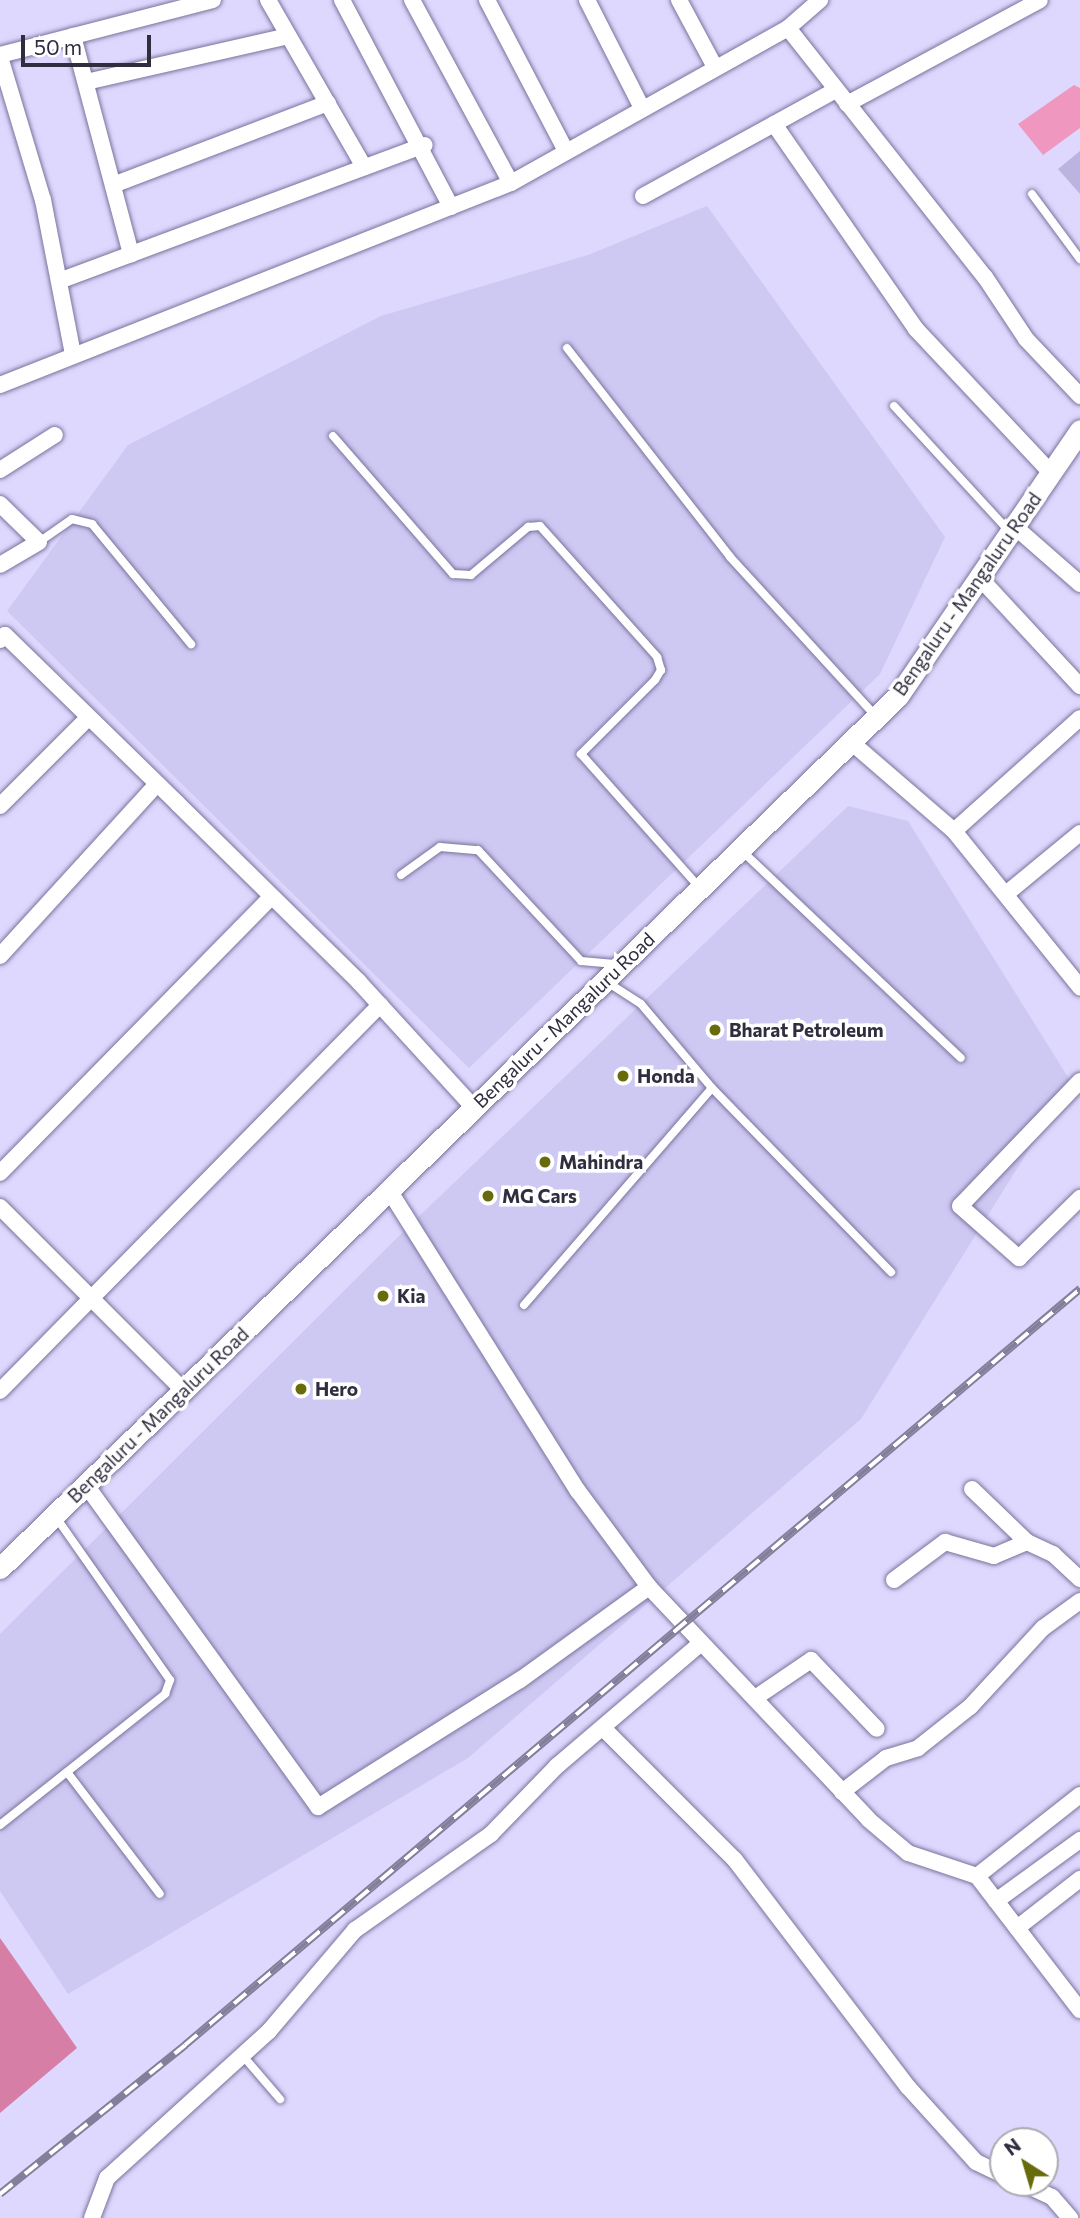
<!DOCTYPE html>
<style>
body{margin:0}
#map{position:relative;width:1080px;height:2218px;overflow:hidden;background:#ded8fe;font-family:Commissioner,sans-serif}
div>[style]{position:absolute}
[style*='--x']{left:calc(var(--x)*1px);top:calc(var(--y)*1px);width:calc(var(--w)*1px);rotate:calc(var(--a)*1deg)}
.built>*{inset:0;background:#cec9f3}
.green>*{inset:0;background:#ef97be}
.forest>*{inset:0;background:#d67ea6}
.building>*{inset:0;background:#bbb4e1}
.roads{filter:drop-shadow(0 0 2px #7a739d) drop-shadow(0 0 2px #7a739d)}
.lane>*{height:8px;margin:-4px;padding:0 4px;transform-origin:4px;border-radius:4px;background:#fff}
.street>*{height:16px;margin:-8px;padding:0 8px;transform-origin:8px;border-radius:8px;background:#fff}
.secondary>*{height:21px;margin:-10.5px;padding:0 10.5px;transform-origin:10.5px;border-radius:10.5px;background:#fff}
.rail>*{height:8px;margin-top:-4px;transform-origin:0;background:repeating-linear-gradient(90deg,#fff 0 16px,#837f9a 0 32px);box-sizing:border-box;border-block:2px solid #837f9a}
.dots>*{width:19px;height:19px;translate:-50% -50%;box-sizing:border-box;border:4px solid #fff;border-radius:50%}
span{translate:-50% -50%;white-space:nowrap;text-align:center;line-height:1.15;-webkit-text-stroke:7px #fff;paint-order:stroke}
.street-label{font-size:19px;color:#302d3f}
.poi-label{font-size:19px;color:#302d3f;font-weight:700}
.left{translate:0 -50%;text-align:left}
.north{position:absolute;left:989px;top:2127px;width:70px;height:70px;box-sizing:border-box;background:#fff;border:2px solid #acabb2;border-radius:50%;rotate:323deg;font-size:19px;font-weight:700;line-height:28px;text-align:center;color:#302d3f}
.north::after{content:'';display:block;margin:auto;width:24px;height:32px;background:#676b0c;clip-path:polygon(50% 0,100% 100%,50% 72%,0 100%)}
.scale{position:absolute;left:21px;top:35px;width:130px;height:32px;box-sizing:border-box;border:4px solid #302d3f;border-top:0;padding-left:9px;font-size:21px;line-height:24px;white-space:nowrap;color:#302d3f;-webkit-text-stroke:5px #fff;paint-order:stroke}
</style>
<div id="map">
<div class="built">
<i style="clip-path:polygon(707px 206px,945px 537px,880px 674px,469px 1068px,7px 611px,128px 445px,381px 316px,588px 255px)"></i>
<i style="clip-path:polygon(848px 806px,908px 821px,1071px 1082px,861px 1419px,468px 1758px,68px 1994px,0 1891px,0 1634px,413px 1222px)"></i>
</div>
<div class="green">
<i style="clip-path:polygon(1074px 85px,1080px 88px,1080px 128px,1043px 155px,1018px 124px)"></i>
</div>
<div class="forest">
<i style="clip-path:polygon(0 1938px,77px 2048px,0 2113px)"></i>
</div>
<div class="building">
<i style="clip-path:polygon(1080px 151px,1080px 194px,1058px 169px)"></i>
</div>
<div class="roads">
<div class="lane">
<i style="--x:1032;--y:194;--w:81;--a:53.6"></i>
<i style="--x:567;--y:348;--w:265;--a:52"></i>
<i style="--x:730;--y:557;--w:214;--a:47.5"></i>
<i style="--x:894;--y:406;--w:168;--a:47.4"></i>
<i style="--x:333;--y:436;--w:183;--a:49"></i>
<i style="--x:453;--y:574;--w:18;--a:3"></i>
<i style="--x:471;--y:575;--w:75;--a:-40.1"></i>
<i style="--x:528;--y:527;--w:12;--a:-5"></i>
<i style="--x:540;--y:526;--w:176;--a:48.2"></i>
<i style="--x:657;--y:657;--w:14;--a:73"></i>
<i style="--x:661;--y:670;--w:12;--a:121"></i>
<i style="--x:655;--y:680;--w:105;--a:135"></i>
<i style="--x:581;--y:754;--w:176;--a:48.4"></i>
<i style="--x:39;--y:542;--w:40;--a:-34.9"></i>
<i style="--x:72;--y:519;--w:21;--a:14"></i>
<i style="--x:92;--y:524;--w:156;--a:50.5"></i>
<i style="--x:742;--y:851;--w:301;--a:43.4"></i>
<i style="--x:401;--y:875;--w:48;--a:-35.7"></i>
<i style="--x:440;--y:847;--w:38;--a:5"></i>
<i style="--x:478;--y:850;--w:151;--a:47.1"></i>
<i style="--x:581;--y:961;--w:34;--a:5"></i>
<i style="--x:607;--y:982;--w:40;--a:32.9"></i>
<i style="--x:641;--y:1004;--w:110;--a:49.8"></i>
<i style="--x:712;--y:1088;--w:257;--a:45.8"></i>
<i style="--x:524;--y:1305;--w:287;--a:-49.1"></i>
<i style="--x:67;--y:1772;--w:153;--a:52.7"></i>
<i style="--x:0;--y:1825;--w:211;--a:-38.4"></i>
<i style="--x:165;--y:1694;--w:15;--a:-70"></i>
<i style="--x:170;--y:1680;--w:199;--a:-125"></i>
<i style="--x:243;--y:2056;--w:57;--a:49.3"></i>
</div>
<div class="street">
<i style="--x:268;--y:0;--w:193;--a:60.1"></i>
<i style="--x:342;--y:0;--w:234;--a:62.2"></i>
<i style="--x:412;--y:0;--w:208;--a:61.6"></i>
<i style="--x:487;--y:0;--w:170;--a:62.4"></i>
<i style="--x:587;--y:0;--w:121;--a:63"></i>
<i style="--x:679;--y:0;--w:76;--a:61.8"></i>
<i style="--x:788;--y:28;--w:43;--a:-41.2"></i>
<i style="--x:73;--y:36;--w:226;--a:75.1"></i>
<i style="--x:0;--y:55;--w:220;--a:-14.5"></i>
<i style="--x:0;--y:57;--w:149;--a:73.3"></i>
<i style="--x:43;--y:200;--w:158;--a:79"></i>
<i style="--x:86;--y:82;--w:207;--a:-12.8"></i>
<i style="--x:847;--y:104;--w:219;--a:-28.3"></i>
<i style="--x:774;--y:124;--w:249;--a:55.3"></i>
<i style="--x:916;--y:329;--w:197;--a:46.8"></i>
<i style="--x:113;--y:185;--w:230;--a:-20.9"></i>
<i style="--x:643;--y:196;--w:220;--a:-28.8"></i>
<i style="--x:59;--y:281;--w:390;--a:-20.4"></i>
<i style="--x:0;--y:385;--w:549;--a:-21.57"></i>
<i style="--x:511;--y:183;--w:317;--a:-29.2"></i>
<i style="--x:788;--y:28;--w:318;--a:51.7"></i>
<i style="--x:985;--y:277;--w:74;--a:56.5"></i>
<i style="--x:1026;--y:339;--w:79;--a:46.5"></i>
<i style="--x:0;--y:470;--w:65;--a:-32.5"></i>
<i style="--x:0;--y:504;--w:54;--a:44.3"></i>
<i style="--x:39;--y:542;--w:45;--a:149.5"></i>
<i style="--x:1014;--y:526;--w:88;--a:41.3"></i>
<i style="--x:979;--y:577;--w:149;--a:47.2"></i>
<i style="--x:0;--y:640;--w:7;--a:-45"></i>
<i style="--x:5;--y:635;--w:242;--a:44.3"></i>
<i style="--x:178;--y:804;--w:254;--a:44.5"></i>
<i style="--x:359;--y:982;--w:171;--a:47.6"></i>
<i style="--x:851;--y:742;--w:136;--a:40.8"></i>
<i style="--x:954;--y:831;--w:201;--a:51.1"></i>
<i style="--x:0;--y:806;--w:123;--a:-45"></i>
<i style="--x:954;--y:831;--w:169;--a:-41.9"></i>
<i style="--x:1006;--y:894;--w:96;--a:-39.5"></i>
<i style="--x:0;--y:956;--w:233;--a:-47.6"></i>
<i style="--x:1080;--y:1081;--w:173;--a:133.8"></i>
<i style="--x:960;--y:1206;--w:79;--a:41.4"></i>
<i style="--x:1019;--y:1258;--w:86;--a:-44.5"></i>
<i style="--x:0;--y:1173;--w:385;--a:-45.5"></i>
<i style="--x:389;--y:1190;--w:355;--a:57.9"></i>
<i style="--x:578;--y:1491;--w:119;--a:53.5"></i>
<i style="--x:649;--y:1587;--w:320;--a:46.6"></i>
<i style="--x:869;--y:1820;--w:51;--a:40.2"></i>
<i style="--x:908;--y:1853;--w:73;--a:18.4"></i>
<i style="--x:977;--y:1876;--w:169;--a:52.5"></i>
<i style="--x:0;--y:1207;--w:259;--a:45"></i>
<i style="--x:0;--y:1391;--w:542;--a:-45.45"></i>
<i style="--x:86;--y:1485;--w:397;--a:54.2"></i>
<i style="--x:318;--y:1807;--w:239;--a:-32.2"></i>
<i style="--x:520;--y:1680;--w:159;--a:-35.8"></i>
<i style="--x:972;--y:1489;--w:76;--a:43.9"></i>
<i style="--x:1027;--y:1542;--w:29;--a:25"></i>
<i style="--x:1053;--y:1554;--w:37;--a:43"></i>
<i style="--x:894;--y:1580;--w:64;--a:-36.7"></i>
<i style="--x:945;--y:1542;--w:51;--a:15.9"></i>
<i style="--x:994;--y:1556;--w:36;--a:-23"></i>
<i style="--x:755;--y:1698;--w:68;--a:-34.2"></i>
<i style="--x:811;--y:1660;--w:95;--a:46.3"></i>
<i style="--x:605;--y:1730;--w:184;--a:45"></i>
<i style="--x:735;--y:1860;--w:285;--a:52.7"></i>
<i style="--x:908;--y:2087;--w:101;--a:47.8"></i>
<i style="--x:976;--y:2162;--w:30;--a:26"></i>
<i style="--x:842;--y:1792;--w:56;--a:-37.7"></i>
<i style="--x:886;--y:1758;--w:34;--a:-17"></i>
<i style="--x:918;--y:1748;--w:66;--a:-38.3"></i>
<i style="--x:970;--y:1707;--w:108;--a:-47.3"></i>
<i style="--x:1043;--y:1628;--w:46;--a:-36.1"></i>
<i style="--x:977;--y:1876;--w:131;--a:-38.2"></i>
<i style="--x:996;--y:1901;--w:104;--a:-36"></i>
<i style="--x:1017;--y:1928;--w:80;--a:-37.9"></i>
<i style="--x:1022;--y:2183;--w:33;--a:25"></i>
<i style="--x:1052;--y:2197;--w:28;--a:49"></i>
<i style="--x:92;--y:2218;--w:43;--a:-69.4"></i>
<i style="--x:107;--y:2178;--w:219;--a:-42.2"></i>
<i style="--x:269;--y:2031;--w:133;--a:-49.6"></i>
<i style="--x:355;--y:1930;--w:166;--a:-35.2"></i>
<i style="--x:491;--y:1834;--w:95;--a:-45.9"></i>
<i style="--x:557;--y:1766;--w:189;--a:-40.5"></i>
</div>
<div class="secondary">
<i style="--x:0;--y:1568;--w:1252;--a:-44.16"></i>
<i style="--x:898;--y:696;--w:322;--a:-55.6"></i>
</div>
</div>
<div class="rail">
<i style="--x:0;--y:2194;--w:238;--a:-38.8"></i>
<i style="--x:185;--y:2045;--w:1172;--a:-40.19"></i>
</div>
<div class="dots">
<i style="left:715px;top:1030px;background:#676b0c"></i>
<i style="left:623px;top:1076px;background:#676b0c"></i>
<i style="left:545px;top:1162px;background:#676b0c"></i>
<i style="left:488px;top:1196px;background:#676b0c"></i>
<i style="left:383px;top:1296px;background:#676b0c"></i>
<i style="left:301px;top:1389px;background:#676b0c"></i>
</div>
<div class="street-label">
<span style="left:967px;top:594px;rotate:-55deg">Bengaluru - Mangaluru Road</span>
<span style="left:564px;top:1020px;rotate:-44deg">Bengaluru - Mangaluru Road</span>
<span style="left:158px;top:1415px;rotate:-44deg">Bengaluru - Mangaluru Road</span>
</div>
<div class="poi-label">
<span class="left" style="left:729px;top:1030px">Bharat Petroleum</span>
<span class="left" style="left:637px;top:1076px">Honda</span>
<span class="left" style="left:559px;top:1162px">Mahindra</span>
<span class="left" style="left:502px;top:1196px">MG Cars</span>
<span class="left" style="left:397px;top:1296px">Kia</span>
<span class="left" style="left:315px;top:1389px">Hero</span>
</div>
<div class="north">N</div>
<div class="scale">50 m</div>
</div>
